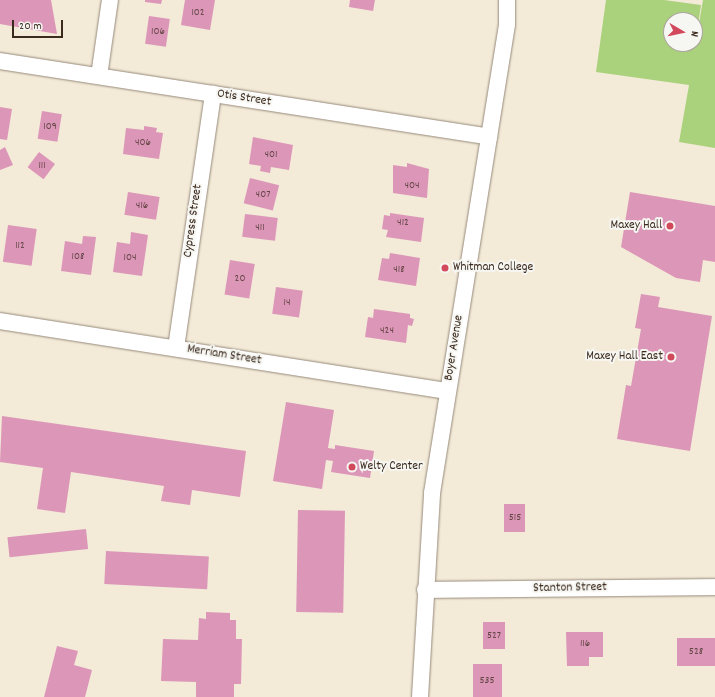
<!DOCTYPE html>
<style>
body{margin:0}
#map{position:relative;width:715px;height:697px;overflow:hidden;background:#f3ead8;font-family:Dekko,sans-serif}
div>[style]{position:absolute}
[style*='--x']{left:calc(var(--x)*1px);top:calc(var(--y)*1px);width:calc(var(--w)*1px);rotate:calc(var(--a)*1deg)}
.green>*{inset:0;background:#aad17b}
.building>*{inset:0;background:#dc96b8;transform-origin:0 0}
.roads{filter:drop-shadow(0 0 1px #978a7b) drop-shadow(0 0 1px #978a7b)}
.street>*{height:16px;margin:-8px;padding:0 8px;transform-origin:8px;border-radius:8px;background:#fff}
.dots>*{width:11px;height:11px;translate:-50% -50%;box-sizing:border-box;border:2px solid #f6f6f2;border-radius:50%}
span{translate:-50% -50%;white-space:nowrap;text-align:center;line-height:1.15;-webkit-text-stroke:4px #f6f6f2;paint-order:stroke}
.number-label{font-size:11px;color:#634544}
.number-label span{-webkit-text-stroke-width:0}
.street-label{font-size:13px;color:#3b2a1e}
.poi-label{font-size:13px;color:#3b2a1e}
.right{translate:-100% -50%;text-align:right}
.left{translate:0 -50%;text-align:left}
.north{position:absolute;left:663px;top:12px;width:40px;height:40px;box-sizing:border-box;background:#f6f6f2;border:1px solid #aba49d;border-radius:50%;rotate:99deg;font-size:11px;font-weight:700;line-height:16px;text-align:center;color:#3b2a1e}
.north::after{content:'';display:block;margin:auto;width:14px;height:18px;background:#d1495b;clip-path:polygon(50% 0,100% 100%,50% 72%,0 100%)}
.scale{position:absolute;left:12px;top:20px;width:51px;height:18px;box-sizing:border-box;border:2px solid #3b2a1e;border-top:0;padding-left:5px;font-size:12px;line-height:14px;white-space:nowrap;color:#3b2a1e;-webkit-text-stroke:3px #f6f6f2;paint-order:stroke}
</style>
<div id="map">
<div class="green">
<i style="clip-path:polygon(evenodd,606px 0,664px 0,701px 5px,694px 52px,703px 0,715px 0,715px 148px,679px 142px,689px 85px,596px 72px,606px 0,671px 20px,695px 20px,695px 44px,671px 44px,671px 20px)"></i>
</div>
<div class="building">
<i style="clip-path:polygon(0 0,51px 0,57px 34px,0 24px)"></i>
<i style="clip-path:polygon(145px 0,162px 0,161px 4px,145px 2px)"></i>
<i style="clip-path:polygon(185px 0,215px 0,210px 30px,181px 25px)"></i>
<i style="clip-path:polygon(350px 0,375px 0,373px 11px,349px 7px)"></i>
<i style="left:149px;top:16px;width:21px;height:28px;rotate:8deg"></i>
<i style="clip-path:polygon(0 107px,12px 109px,7px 140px,0 139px)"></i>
<i style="left:42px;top:111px;width:20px;height:28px;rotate:9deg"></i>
<i style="clip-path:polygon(144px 126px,157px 128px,156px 132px,163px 133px,159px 159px,123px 154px,126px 128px,144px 130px)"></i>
<i style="clip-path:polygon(253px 137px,293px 145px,289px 170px,271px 167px,270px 173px,260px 171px,261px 166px,249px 164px)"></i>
<i style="clip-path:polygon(5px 147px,13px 165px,0 170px,0 150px)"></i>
<i style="left:39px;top:152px;width:20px;height:19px;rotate:37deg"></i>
<i style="clip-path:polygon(407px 163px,429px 169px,427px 198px,393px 193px,393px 165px,407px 167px)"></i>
<i style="left:250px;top:178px;width:30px;height:26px;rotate:14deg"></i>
<i style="left:128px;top:192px;width:32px;height:23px;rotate:9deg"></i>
<i style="clip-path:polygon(630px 192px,715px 206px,715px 262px,703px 260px,700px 282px,676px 278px,621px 247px)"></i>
<i style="clip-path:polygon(390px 213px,424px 218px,421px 242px,386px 237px,388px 230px,382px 229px,384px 215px,390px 216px)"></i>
<i style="left:245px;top:214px;width:33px;height:23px;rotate:7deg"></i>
<i style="left:8px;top:225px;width:29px;height:37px;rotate:8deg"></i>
<i style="clip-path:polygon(131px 232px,148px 235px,142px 276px,113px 272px,117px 242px,130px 244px)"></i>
<i style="clip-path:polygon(83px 236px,96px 237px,91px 275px,61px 271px,65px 241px,82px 244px)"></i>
<i style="clip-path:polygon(390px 253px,420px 258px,416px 286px,378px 280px,382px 258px,389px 259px)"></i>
<i style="left:230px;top:260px;width:25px;height:35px;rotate:9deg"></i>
<i style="left:276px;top:287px;width:27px;height:27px;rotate:8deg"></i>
<i style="clip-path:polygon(641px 294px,660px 297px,658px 307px,712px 316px,690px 451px,617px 439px,626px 385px,631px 386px,641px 329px,635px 328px)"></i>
<i style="clip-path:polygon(374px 309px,410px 314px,410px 318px,414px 319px,412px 326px,408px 325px,406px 343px,365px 337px,368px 317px,373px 318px)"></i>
<i style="clip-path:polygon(286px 402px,334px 410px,328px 448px,335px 449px,335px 445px,374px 451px,370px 478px,331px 472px,333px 461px,326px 460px,322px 489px,273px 481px)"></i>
<i style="clip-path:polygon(2px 416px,246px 451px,240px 497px,192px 490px,190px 505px,161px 501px,164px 486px,71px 472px,65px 513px,37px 509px,43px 468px,0 462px)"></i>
<i style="left:504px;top:504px;width:21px;height:28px"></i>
<i style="left:298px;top:510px;width:47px;height:102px;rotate:1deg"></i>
<i style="left:86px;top:529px;width:20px;height:79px;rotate:84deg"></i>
<i style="left:106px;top:551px;width:103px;height:33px;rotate:3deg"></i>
<i style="clip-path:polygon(206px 612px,230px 613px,230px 620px,236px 620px,236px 639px,242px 639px,241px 684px,234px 684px,234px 697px,196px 697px,196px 682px,161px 681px,163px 639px,198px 640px,199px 618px,206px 619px)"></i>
<i style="left:505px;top:622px;width:27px;height:22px;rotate:90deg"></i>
<i style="clip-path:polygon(566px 632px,603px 632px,603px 657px,589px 657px,589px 666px,567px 666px)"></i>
<i style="left:715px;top:638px;width:28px;height:38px;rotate:90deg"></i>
<i style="clip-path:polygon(57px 646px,78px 651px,74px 665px,92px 670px,85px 697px,44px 697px)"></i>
<i style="left:473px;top:664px;width:29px;height:33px"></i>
</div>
<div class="roads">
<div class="street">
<i style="--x:0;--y:61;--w:495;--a:8.8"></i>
<i style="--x:99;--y:76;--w:77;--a:-81.8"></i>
<i style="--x:0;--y:321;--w:453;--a:8.9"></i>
<i style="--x:176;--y:348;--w:257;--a:-81.7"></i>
<i style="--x:425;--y:590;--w:290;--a:-0.6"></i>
<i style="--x:420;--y:697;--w:204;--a:-86.6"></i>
<i style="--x:432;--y:493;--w:475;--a:-80.9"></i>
<i style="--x:507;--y:24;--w:24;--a:-90"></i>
</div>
</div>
<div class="dots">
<i style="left:670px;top:226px;background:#d1495b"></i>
<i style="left:445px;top:268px;background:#d1495b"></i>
<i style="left:671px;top:357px;background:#d1495b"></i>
<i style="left:352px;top:467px;background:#d1495b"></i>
</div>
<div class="number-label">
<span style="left:198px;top:13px">102</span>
<span style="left:158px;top:32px">106</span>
<span style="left:50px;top:127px">109</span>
<span style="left:143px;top:143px">406</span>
<span style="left:271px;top:155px">401</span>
<span style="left:42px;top:166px">111</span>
<span style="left:412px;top:186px">404</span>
<span style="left:263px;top:195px">407</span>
<span style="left:142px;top:206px">416</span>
<span style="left:403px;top:223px">412</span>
<span style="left:260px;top:228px">411</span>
<span style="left:20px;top:246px">112</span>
<span style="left:78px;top:257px">108</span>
<span style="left:130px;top:258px">104</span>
<span style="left:399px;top:270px">418</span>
<span style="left:240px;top:279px">20</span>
<span style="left:287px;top:303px">14</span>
<span style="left:387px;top:331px">424</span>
<span style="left:515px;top:518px">515</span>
<span style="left:494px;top:636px">527</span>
<span style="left:585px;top:644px">116</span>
<span style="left:696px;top:652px">528</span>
<span style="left:487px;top:681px">535</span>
</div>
<div class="street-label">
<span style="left:244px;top:99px;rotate:9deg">Otis Street</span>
<span style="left:194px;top:221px;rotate:-82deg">Cypress Street</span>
<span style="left:455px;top:348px;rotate:-81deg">Boyer Avenue</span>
<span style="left:224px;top:356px;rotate:9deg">Merriam Street</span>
<span style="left:570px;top:589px;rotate:-1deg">Stanton Street</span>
</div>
<div class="poi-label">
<span class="right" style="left:662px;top:226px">Maxey Hall</span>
<span class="left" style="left:453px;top:268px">Whitman College</span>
<span class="right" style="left:663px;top:357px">Maxey Hall East</span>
<span class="left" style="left:360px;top:467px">Welty Center</span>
</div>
<div class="north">N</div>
<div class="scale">20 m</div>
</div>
